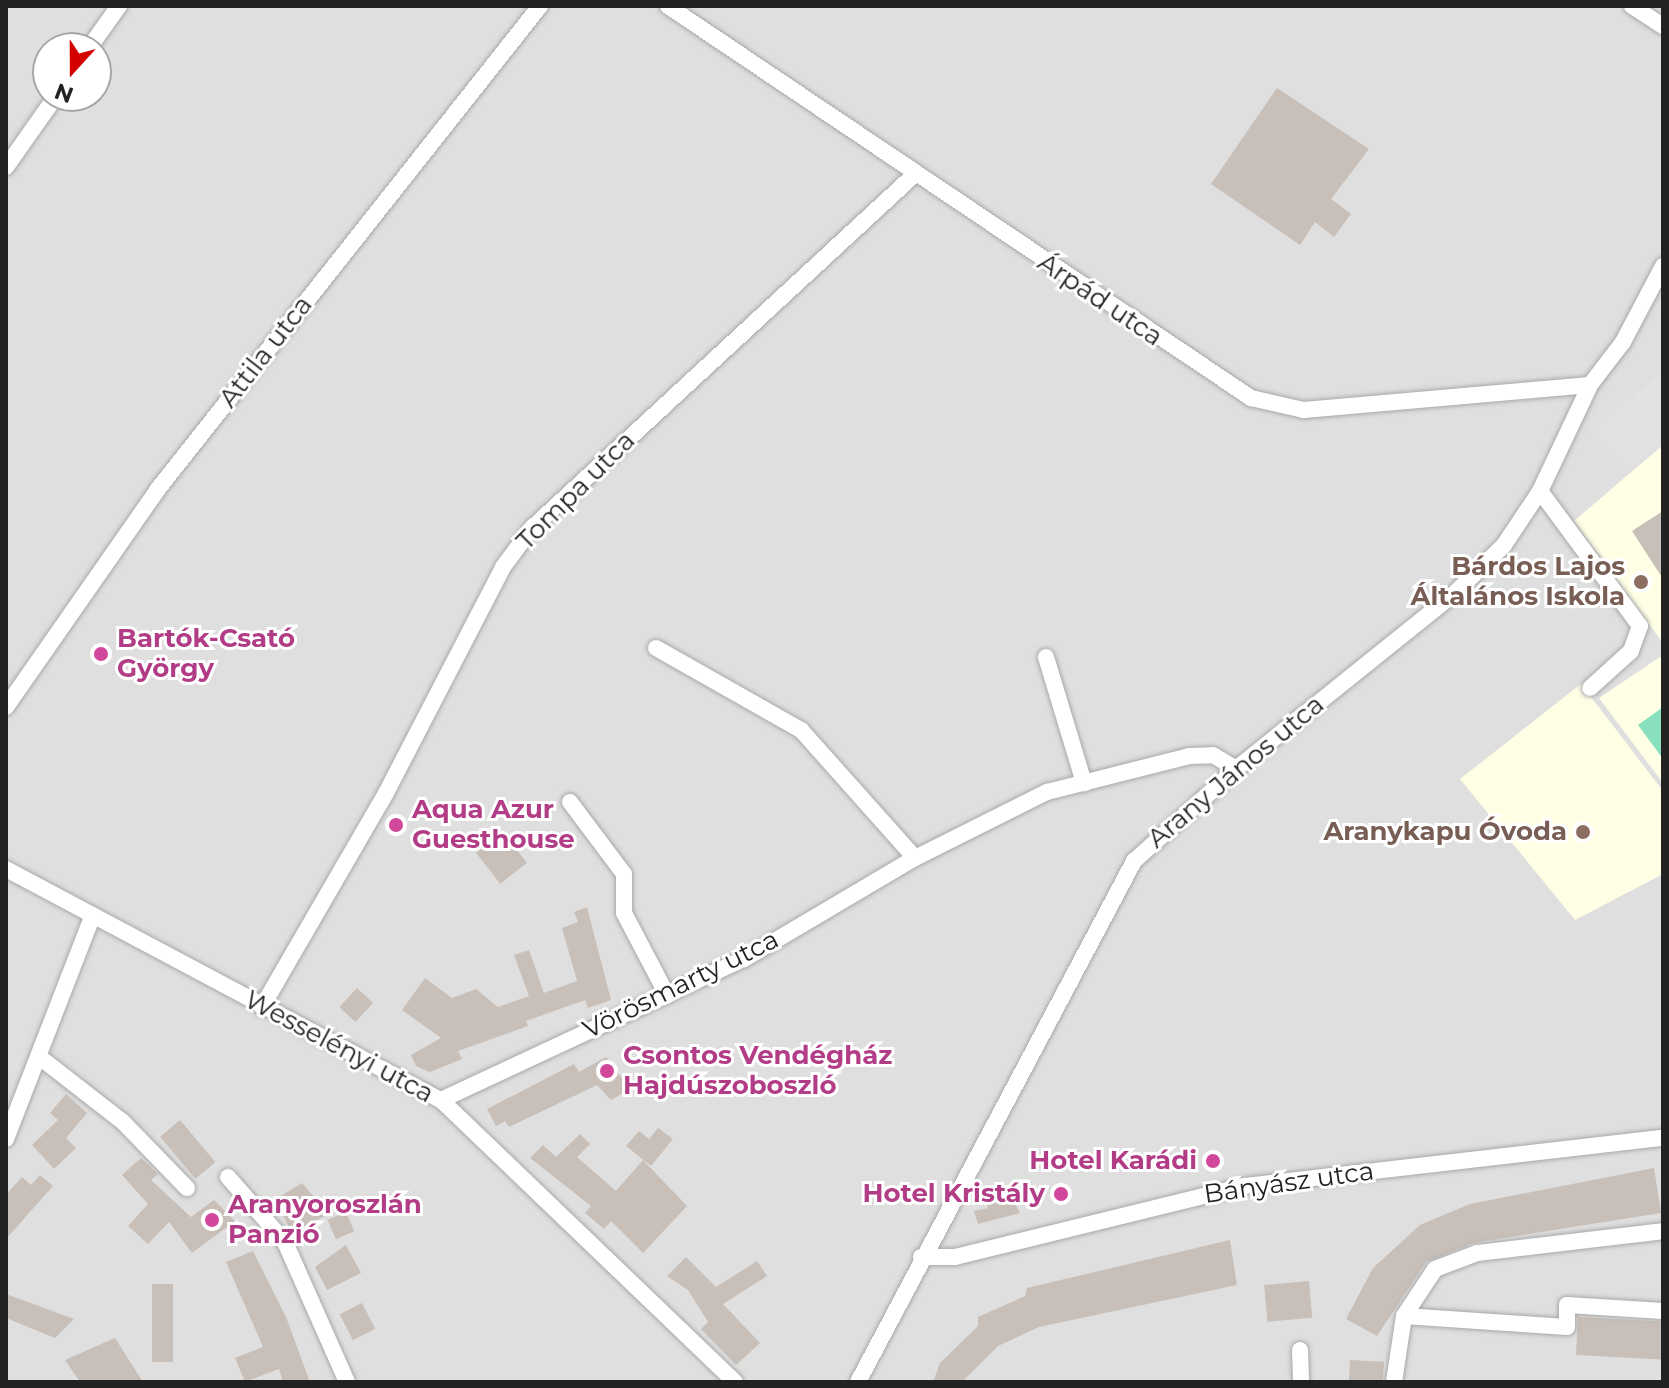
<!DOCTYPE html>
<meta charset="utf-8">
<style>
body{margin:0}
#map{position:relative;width:1669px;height:1388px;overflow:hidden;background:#f2efe9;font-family:Montserrat,sans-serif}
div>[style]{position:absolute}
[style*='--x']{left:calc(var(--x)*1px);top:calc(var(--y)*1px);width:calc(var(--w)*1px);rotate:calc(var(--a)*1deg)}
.residential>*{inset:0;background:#e0dfdf}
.education>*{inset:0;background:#ffffe5}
.pitch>*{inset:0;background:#88e0be}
.parking>*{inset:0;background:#e2e2e2}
.building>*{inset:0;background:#c7bfb8;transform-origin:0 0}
.roads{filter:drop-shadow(0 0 2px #a9a9a9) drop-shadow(0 0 2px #a9a9a9)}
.street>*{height:16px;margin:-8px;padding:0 8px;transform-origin:8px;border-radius:8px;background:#fff}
.dots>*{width:22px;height:22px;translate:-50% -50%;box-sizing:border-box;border:4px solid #fff;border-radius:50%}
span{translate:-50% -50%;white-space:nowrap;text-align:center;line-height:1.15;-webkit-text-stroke:6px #fff;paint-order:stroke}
.street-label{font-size:26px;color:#222}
.education-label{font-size:26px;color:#785e54;font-weight:700}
.right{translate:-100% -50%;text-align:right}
.hotel-label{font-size:26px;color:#b23c85;font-weight:700}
.left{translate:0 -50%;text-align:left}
.frame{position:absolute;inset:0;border:8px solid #222;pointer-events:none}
.north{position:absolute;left:32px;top:32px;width:80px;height:80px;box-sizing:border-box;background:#fff;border:2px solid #a7a7a7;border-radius:50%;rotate:201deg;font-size:22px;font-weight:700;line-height:32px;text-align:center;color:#222}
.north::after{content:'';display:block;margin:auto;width:28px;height:36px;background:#d40000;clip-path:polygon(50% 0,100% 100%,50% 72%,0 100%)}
</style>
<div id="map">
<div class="residential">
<i style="clip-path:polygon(evenodd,6px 6px,1663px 6px,1663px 1382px,6px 1382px,6px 6px,48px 48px,96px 48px,96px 96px,48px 96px,48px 48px)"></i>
</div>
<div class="education">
<i style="clip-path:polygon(1663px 445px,1663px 643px,1574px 521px)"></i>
<i style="clip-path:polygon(1663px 655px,1663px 783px,1599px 698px)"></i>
<i style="clip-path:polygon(1581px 684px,1663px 791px,1663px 874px,1575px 920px,1460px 779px)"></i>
</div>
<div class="pitch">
<i style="clip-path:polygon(1663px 707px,1663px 759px,1638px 725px)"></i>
</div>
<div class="parking">
<i style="clip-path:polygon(1663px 369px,1663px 438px,1631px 468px,1596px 431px)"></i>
</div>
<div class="building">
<i style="clip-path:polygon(1277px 88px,1369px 149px,1331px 199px,1351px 214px,1334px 237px,1315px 222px,1300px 245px,1211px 184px)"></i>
<i style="clip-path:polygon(1663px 511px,1663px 579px,1632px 531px)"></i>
<i style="left:503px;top:832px;width:39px;height:34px;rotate:52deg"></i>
<i style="clip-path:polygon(587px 907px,611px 1000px,588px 1008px,585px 1000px,526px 1021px,528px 1026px,458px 1051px,462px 1059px,430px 1072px,416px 1066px,411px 1055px,441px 1038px,402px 1010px,425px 978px,452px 998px,476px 989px,498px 1007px,529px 996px,514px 955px,529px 950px,544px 993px,577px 981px,562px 928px,578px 922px,574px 912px)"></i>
<i style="left:357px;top:988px;width:22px;height:26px;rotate:43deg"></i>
<i style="clip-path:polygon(606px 1057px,625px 1082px,626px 1091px,611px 1100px,597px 1085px,509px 1127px,505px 1121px,496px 1126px,487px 1109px,574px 1064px,579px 1072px)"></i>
<i style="clip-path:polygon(66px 1094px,87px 1113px,66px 1138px,76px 1148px,54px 1169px,32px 1145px,58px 1120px,50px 1113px)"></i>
<i style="left:180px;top:1120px;width:55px;height:26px;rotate:50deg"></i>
<i style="clip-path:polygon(658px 1128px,673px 1139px,651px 1166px,626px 1146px,639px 1131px,649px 1139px)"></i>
<i style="clip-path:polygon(580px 1134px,590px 1144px,577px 1157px,616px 1191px,643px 1160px,687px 1206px,643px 1253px,611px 1221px,604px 1229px,585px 1213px,591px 1206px,530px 1158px,543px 1145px,556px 1157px)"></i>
<i style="clip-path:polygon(141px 1158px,158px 1174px,151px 1180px,191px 1217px,214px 1200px,235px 1221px,192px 1253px,169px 1222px,148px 1244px,128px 1226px,148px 1204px,122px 1175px)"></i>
<i style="clip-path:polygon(1654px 1168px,1661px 1213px,1473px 1243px,1426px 1262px,1377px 1336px,1346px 1319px,1373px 1268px,1420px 1225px,1470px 1204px)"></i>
<i style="clip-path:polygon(40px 1175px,53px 1186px,6px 1239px,6px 1195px,22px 1177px,31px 1185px)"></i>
<i style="clip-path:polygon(302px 1183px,328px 1214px,293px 1234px,274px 1200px)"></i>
<i style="clip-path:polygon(1008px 1192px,1020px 1213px,978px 1224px,974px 1211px,988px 1208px,985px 1198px)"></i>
<i style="left:346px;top:1212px;width:21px;height:20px;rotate:67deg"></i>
<i style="clip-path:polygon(1230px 1240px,1237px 1285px,1039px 1327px,998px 1346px,962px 1382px,933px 1382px,940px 1363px,978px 1326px,978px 1317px,1025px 1296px,1027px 1288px)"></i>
<i style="clip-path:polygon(346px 1245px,361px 1273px,327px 1290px,315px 1267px)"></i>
<i style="clip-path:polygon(253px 1251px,286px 1317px,310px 1382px,283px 1382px,279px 1369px,245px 1382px,235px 1358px,263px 1347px,226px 1262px)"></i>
<i style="clip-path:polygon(686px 1257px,716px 1287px,757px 1261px,767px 1276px,723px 1304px,760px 1343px,736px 1365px,701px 1329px,708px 1322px,688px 1290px,667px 1276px)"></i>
<i style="left:1309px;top:1281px;width:37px;height:45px;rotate:85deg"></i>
<i style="left:173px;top:1284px;width:78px;height:21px;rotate:90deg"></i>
<i style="clip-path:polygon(6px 1294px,74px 1319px,55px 1338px,6px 1318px)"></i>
<i style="left:362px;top:1303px;width:29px;height:25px;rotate:63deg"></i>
<i style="left:1578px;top:1317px;width:85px;height:38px;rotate:3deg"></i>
<i style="clip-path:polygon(115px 1338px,143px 1382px,80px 1382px,65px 1360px)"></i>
<i style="left:1350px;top:1360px;width:34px;height:22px;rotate:3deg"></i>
</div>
<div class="roads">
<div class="street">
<i style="--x:668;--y:6;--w:703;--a:33.92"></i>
<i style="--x:1251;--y:398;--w:54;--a:12.8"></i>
<i style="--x:1304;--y:410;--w:287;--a:-5"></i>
<i style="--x:1632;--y:6;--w:37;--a:33"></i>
<i style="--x:89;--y:48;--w:52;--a:-54.5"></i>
<i style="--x:6;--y:167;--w:87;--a:-54.8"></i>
<i style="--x:1540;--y:491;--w:168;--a:53.5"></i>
<i style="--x:1640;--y:626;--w:27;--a:110"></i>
<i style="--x:1631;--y:651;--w:55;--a:137.9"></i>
<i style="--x:656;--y:648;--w:167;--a:29.5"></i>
<i style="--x:801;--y:730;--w:171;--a:48.3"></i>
<i style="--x:1046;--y:657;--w:132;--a:73.2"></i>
<i style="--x:6;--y:707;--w:266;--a:-55.1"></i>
<i style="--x:158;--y:489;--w:616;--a:-51.66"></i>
<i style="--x:570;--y:802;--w:90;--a:53.1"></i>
<i style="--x:624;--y:874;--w:39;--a:90"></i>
<i style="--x:624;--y:913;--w:93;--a:62.3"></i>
<i style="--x:6;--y:869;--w:493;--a:28"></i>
<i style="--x:441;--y:1100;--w:407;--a:43.8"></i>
<i style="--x:262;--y:1007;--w:247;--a:-59.9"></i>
<i style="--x:386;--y:793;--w:254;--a:-62.6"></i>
<i style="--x:503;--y:567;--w:49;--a:-53.4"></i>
<i style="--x:532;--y:528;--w:520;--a:-42.74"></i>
<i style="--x:42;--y:1059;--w:103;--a:37.9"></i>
<i style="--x:123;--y:1122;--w:92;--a:45.9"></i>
<i style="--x:441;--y:1100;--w:334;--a:-25"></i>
<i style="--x:744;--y:959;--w:199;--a:-30.6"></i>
<i style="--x:915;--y:858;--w:148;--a:-26.6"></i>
<i style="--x:1047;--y:792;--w:146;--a:-14.2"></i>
<i style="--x:1189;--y:756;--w:24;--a:-2"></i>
<i style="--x:1213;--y:755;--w:27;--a:31"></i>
<i style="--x:6;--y:1139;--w:240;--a:-68.8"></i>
<i style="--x:228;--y:1177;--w:86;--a:48.8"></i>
<i style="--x:285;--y:1242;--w:153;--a:66.1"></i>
<i style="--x:921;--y:1257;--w:34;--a:0"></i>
<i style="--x:955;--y:1257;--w:299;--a:-13.8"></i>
<i style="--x:1245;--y:1186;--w:421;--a:-6.6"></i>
<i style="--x:1404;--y:1316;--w:163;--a:3.9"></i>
<i style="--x:1567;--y:1327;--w:22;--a:-90"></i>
<i style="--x:1567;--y:1305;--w:96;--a:3.6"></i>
<i style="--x:1300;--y:1350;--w:32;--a:88"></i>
<i style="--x:858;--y:1382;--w:590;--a:-62.09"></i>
<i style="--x:1134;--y:861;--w:137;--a:-42"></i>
<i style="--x:1236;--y:769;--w:281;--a:-38.8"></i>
<i style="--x:1455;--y:593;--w:69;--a:-44.4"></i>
<i style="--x:1504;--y:545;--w:65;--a:-56.3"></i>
<i style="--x:1540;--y:491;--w:117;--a:-64.7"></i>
<i style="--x:1590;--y:385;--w:54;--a:-52.5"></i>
<i style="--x:1623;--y:342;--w:86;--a:-62.2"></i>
<i style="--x:1394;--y:1382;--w:67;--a:-81.4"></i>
<i style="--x:1404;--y:1316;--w:56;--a:-56.6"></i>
<i style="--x:1435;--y:1269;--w:45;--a:-20.9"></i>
<i style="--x:1477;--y:1253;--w:187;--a:-6.7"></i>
</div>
</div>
<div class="dots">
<i style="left:1641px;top:582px;background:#8d6e63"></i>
<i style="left:101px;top:654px;background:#d1479c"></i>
<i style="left:396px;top:825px;background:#d1479c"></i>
<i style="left:1583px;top:832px;background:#8d6e63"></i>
<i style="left:607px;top:1071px;background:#d1479c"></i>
<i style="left:1213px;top:1161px;background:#d1479c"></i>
<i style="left:1061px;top:1194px;background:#d1479c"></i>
<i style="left:212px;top:1220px;background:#d1479c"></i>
</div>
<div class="street-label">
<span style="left:1100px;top:300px;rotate:34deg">Árpád utca</span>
<span style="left:266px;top:352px;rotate:-52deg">Attila utca</span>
<span style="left:576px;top:491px;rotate:-45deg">Tompa utca</span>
<span style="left:1236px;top:772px;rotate:-40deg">Arany János utca</span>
<span style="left:681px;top:985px;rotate:-26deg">Vörösmarty utca</span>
<span style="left:339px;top:1047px;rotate:28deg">Wesselényi utca</span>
<span style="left:1289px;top:1183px;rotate:-8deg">Bányász utca</span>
</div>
<div class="education-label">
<span class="right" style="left:1625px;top:582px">Bárdos Lajos<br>Általános Iskola</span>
<span class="right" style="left:1567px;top:832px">Aranykapu Óvoda</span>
</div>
<div class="hotel-label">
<span class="left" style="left:117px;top:654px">Bartók-Csató<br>György</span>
<span class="left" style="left:412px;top:825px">Aqua Azur<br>Guesthouse</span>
<span class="left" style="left:623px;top:1071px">Csontos Vendégház<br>Hajdúszoboszló</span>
<span class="right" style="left:1197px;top:1161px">Hotel Karádi</span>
<span class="right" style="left:1045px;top:1194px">Hotel Kristály</span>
<span class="left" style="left:228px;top:1220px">Aranyoroszlán<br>Panzió</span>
</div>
<div class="frame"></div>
<div class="north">N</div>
</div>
